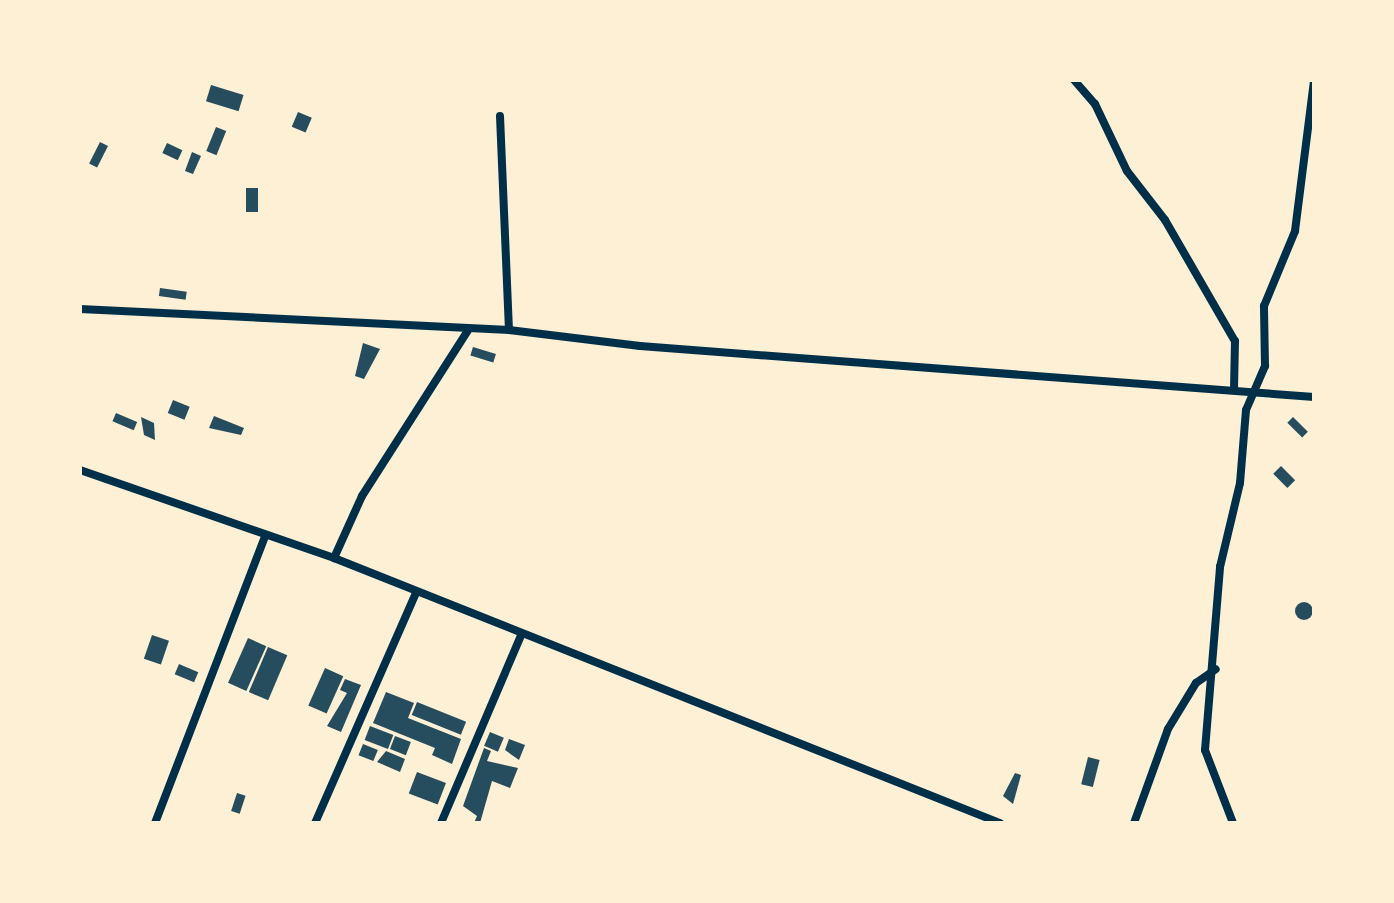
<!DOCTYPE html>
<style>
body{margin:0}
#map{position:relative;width:1394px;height:903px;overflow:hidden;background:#fdf0d5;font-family:Barlow,sans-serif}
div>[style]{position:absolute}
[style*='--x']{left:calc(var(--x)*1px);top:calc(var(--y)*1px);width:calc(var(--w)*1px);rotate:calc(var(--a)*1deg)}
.building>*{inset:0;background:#264d5e;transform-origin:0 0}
.round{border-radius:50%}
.minor>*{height:8px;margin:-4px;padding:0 4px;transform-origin:4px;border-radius:4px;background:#003049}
span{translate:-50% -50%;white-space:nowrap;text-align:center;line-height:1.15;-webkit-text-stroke:10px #fdf0d5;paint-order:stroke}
.frame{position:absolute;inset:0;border:82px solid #fdf0d5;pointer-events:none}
</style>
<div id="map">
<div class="building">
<i style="left:211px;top:85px;width:34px;height:17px;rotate:17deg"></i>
<i style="left:298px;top:112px;width:15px;height:16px;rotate:23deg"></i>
<i style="left:216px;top:127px;width:11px;height:26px;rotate:22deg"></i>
<i style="left:100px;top:142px;width:9px;height:24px;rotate:27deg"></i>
<i style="left:167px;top:143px;width:17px;height:11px;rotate:25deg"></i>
<i style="clip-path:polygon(192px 152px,201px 156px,193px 174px,185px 171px)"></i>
<i style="left:246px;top:188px;width:12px;height:24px"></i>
<i style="left:160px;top:288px;width:27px;height:8px;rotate:8deg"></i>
<i style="clip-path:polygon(363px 343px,380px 349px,364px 379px,355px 376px)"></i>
<i style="left:473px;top:347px;width:24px;height:9px;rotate:17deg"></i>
<i style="left:173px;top:400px;width:18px;height:14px;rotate:22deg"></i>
<i style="left:116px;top:413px;width:23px;height:9px;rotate:23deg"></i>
<i style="clip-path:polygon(214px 416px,244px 428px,241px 435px,209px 428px)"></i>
<i style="clip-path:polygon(141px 417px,154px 423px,155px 440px,144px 435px)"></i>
<i style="left:1293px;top:417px;width:21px;height:8px;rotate:45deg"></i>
<i style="left:1281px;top:466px;width:20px;height:11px;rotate:45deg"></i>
<i class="round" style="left:1295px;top:602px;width:18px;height:18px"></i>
<i style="left:152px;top:635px;width:18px;height:25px;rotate:19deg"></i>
<i style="left:248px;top:638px;width:20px;height:49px;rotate:24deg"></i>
<i style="left:268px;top:647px;width:21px;height:49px;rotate:23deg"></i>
<i style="left:179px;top:664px;width:21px;height:11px;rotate:23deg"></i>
<i style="left:325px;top:668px;width:20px;height:41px;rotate:24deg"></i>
<i style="clip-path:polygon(345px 679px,361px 685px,341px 732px,327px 726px,347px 693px,340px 690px)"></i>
<i style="clip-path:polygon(386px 692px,414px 703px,408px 718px,461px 739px,452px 764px,432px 755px,435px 748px,373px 723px)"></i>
<i style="left:417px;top:702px;width:53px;height:14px;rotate:22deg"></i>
<i style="left:370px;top:726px;width:25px;height:15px;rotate:21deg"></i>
<i style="left:490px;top:732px;width:15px;height:15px;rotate:23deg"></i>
<i style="left:395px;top:736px;width:17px;height:14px;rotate:21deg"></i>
<i style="clip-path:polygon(509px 739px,525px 745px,519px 760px,505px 750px)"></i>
<i style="left:363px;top:744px;width:16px;height:12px;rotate:22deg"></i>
<i style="clip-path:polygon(484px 748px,491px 751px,487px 761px,518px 768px,510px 788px,492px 781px,480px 823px,474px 823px,477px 816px,463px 806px)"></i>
<i style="clip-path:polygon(386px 751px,405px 759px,400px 772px,377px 762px)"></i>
<i style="left:1088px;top:757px;width:12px;height:28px;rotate:14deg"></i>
<i style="left:417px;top:772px;width:31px;height:23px;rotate:21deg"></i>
<i style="clip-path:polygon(1015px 773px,1021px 775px,1013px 804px,1003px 796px)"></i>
<i style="left:237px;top:793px;width:9px;height:19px;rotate:18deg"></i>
</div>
<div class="minor">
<i style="--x:1074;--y:80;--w:32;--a:49"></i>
<i style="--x:1095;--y:104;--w:74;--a:64.5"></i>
<i style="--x:1127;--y:171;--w:62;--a:52.2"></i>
<i style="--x:1165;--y:220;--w:140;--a:60"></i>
<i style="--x:1235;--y:341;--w:47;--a:91.2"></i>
<i style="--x:500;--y:116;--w:214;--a:87.6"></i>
<i style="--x:80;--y:309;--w:430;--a:2.8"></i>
<i style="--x:509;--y:330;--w:132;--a:7"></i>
<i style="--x:640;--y:346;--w:676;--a:4.33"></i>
<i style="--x:80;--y:470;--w:269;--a:19.1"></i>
<i style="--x:334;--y:558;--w:717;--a:21.7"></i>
<i style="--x:334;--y:558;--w:68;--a:-65.7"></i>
<i style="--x:362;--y:496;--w:197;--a:-57.4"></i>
<i style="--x:155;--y:823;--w:306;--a:-69"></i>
<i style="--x:315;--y:823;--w:251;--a:-66.3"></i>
<i style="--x:441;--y:823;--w:204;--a:-66.9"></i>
<i style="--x:1134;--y:823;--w:100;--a:-70.1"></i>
<i style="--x:1168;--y:729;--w:54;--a:-58.7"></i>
<i style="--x:1196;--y:683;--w:24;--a:-35"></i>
<i style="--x:1233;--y:823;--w:78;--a:-111"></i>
<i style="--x:1205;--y:750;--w:184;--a:-85.3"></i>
<i style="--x:1220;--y:567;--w:86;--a:-76.6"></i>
<i style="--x:1240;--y:483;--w:73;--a:-85.3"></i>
<i style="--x:1246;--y:410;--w:48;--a:-66.6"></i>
<i style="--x:1265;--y:366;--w:60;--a:-91"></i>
<i style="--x:1264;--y:306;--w:81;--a:-67.5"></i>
<i style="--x:1295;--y:231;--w:152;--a:-82.8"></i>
</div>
<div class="frame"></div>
</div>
